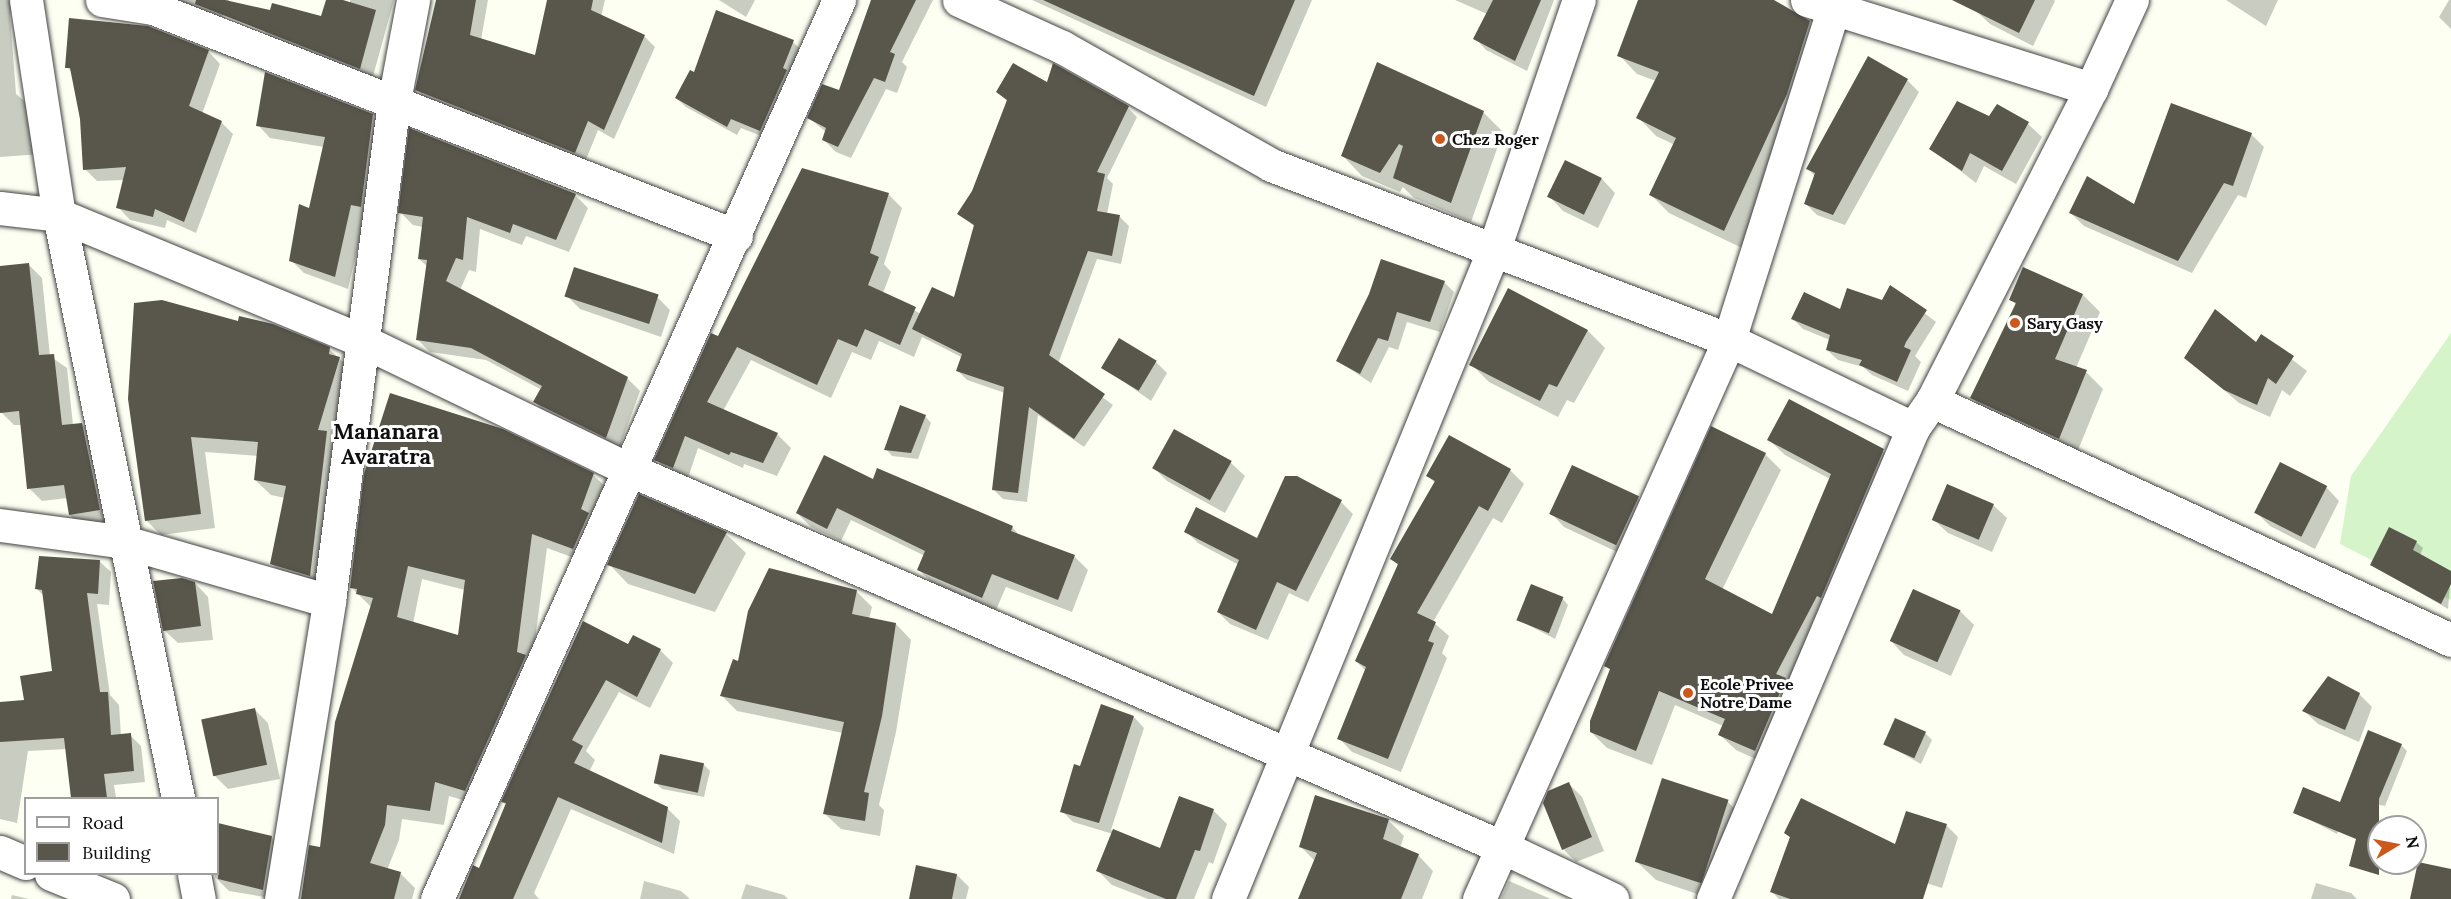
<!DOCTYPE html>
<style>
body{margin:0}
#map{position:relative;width:2451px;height:899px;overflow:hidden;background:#fcfff2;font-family:Lora,serif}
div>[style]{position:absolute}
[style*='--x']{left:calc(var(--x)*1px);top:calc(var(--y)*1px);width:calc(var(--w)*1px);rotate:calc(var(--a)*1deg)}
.pitch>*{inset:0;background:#d5f4ca}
.shadow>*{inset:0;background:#0003}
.building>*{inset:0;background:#59564b;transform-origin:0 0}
.roads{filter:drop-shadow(0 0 2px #424242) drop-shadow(0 0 2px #424242)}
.minor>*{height:33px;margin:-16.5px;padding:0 16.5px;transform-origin:16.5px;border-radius:16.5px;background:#fff}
.dots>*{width:16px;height:16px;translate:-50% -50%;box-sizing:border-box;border:3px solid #fff;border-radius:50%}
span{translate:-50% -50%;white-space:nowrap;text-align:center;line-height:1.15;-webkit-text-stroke:6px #fff;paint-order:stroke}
.poi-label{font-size:16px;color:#0f0f0f;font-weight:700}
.left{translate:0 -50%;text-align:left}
.district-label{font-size:22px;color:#0f0f0f;font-weight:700}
.legend{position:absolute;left:24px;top:797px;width:195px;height:78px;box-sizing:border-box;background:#fff;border:2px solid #9f9f9f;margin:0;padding:8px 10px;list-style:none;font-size:18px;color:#0f0f0f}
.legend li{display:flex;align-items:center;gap:12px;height:30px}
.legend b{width:30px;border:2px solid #9f9f9f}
.north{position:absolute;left:2367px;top:815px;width:60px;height:60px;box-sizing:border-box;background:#fff;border:2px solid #9f9f9f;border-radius:50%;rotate:80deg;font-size:16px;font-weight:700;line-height:24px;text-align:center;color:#0f0f0f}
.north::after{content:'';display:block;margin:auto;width:21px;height:27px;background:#cc591b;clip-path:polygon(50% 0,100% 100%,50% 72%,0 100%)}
</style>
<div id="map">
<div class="pitch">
<i style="clip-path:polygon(2451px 333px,2451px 600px,2340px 544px,2351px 476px)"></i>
</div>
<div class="shadow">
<i style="clip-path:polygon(0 0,13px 0,10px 15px,16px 94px,35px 110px,41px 154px,0 157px)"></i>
<i style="clip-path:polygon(165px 0,229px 0,222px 18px)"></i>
<i style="clip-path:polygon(327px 0,350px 4px,350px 0,394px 0,372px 80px,275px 42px,263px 30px,322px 18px)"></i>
<i style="clip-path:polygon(438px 0,488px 0,481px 40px,537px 57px,548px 0,605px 0,601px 17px,645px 37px,655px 47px,614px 139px,598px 130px,585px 162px,427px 100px,417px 90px)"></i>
<i style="clip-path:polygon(719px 0,755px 0,746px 17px)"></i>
<i style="clip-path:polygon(873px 0,933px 0,902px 62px,907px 67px,897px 93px,886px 89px,851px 158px,836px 152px,824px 140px,826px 132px,809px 118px,840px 92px)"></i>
<i style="clip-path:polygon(1032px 0,1312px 0,1266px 107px)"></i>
<i style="clip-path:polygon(1455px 0,1554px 0,1527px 71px,1486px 50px,1475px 38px,1487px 14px)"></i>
<i style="clip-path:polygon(1640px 0,1771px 0,1809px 22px,1828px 40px,1742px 248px,1669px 213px,1651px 195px,1675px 145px,1656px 136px,1638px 117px,1656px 81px,1637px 74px,1619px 55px)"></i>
<i style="clip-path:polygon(1981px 0,2054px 0,2055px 1px,2033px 46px,1990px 24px,1976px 11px)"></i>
<i style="clip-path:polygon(2226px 0,2278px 0,2266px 26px)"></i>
<i style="clip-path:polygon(2449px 0,2451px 0,2451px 29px,2439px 17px)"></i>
<i style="clip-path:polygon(793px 42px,802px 51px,769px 139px,741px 128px,737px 135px,686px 107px,676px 98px,695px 74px)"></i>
<i style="clip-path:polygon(208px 51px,220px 64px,202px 114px,221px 122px,233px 134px,196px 233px,167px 220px,165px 228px,130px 220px,118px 207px,125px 180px,97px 181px,85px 169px,82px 118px,72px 72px,67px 67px)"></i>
<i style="clip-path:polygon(1868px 58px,1908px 81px,1919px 92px,1845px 225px,1817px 215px,1806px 204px,1816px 177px,1807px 168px)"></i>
<i style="clip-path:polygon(1048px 84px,1128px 108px,1137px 117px,1107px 178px,1113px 184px,1107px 214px,1120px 217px,1129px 226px,1121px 264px,1097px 259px,1058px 364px,1113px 405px,1084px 447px,1038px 415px,1027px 502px,1003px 499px,994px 490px,1005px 393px,967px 380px,958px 371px,963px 358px,922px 337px,914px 357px,879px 341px,871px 360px,852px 352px,831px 398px,751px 360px,723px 411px,777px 434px,791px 448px,777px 476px,744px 464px,743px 468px,698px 448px,687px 481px,669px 473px,656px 459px,718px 338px,888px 194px,902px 208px,884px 264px,891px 272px,883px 293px,921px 314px,955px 299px,975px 227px,959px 213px,974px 191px,1008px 102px,998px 92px)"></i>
<i style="clip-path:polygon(1997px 106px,2028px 124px,2042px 137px,2016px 184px,1984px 166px,1976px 183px,1931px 148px,1990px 118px)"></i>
<i style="clip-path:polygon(1483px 112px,1503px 132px,1471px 222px,1414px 198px,1403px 187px,1400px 192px,1362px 176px,1343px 156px)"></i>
<i style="clip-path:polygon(373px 116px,385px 128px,348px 289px,304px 273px,291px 260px,310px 210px,324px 147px,270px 138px,258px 125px)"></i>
<i style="clip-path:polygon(2251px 134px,2264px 147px,2246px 198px,2238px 195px,2192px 273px,2084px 226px,2071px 213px,2135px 206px)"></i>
<i style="clip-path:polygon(1566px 162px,1602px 179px,1615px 193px,1598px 228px,1563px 211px,1550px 197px)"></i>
<i style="clip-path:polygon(575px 195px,588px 208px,569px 252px,526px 236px,522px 245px,480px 229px,476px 272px,469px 270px,460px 290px,627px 378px,640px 391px,619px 449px,547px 415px,535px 402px,542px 390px,486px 360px,430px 352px,417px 339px,428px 267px,419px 259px,423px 227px,413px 225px,400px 212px)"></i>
<i style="clip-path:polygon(29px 265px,42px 278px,50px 356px,67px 368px,73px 425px,82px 424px,95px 437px,112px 523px,83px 528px,70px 515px,67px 498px,42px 501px,29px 488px,22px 425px,14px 425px,1px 412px,0 268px)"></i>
<i style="clip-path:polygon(2024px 269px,2083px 295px,2100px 312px,2076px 368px,2086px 372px,2103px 389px,2076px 455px,1989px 415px,1971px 397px,2016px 305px,2011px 299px)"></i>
<i style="clip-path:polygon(1444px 282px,1454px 292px,1440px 332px,1407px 322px,1398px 350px,1389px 347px,1371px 383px,1338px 361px,1371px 295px)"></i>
<i style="clip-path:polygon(1891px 287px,1936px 322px,1915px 356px,1921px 362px,1908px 391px,1872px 375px,1863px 367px,1838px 360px,1827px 350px,1830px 340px,1803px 329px,1793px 319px,1882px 302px)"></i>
<i style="clip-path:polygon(1509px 290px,1588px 331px,1605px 348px,1574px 403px,1567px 400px,1558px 417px,1489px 382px,1471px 364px)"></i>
<i style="clip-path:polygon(566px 295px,657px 297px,670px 310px,661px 337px,580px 309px)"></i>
<i style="clip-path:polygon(2262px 336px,2307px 371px,2290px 396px,2282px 390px,2270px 417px,2239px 403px,2186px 357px,2257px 344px)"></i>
<i style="clip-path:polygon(329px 349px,355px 373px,325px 590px,287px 579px,272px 564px,285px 498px,271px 495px,255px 480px,258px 456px,205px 452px,215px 528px,161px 535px,146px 520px,130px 399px)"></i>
<i style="clip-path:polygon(1156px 362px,1167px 373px,1151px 401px,1103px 367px)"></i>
<i style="clip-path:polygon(925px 416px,931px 423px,918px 459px,892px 456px,886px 449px)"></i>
<i style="clip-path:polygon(1769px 440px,1883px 451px,1898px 466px,1771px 766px,1736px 750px,1720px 735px,1723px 726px,1675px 705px,1652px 765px,1607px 748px,1591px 732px,1611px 671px,1606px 666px,1765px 454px,1781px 470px,1722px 590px,1773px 616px,1830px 479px,1785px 455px)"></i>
<i style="clip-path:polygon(1231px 463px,1245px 476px,1225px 513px,1167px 481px,1154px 468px)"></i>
<i style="clip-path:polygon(1510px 470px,1524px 484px,1502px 523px,1493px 518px,1433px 622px,1449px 636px,1442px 653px,1447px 658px,1401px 772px,1352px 752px,1339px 738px,1366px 671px,1356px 661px,1399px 566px,1392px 559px,1436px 484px,1428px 476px)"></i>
<i style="clip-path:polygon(evenodd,593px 475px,608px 489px,588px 563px,547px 548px,532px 663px,480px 805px,449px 796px,444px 825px,402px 819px,399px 840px,387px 870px,400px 873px,415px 888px,412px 899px,303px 899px,321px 849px,372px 608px,351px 587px,593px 475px,422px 579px,465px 590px,459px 637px,413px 624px,422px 579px)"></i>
<i style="clip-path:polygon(874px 481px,1012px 527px,1020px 536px,1074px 556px,1088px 570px,1072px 612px,1006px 587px,996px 610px,932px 583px,919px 570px,925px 556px,851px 520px,841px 541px,811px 527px,797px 513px)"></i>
<i style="clip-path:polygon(2326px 487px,2339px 501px,2315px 549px,2270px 526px,2257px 513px)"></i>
<i style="clip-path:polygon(1638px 498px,1651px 511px,1630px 558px,1564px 527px,1551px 513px)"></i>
<i style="clip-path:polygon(1341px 502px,1353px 514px,1308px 602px,1289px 593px,1268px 640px,1230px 624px,1218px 612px,1239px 565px,1198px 543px,1186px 531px,1257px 540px)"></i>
<i style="clip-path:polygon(1993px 505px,2007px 518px,1992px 552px,1948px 533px,1934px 520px)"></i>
<i style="clip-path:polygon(726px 534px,746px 553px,715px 612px,628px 584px,609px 564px)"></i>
<i style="clip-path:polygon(2416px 542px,2423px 548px,2420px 555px,2451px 572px,2448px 609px,2372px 565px)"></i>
<i style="clip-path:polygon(99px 561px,111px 572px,109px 605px,97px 604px,110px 695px,119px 705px,121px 736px,130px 735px,141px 746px,145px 782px,114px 785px,116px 798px,73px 798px,67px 749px,28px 751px,17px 823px,0 819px,0 704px,26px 701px,54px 672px,44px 596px,37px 589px)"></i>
<i style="clip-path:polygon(195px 583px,208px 597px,213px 640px,178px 643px,164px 630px)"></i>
<i style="clip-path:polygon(856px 591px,872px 607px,869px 619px,896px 624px,911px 640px,896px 732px,879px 805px,884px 810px,880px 836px,841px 829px,825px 814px,843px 733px,737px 711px,722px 696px,739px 663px)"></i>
<i style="clip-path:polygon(1562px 598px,1568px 605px,1555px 639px,1519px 620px)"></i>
<i style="clip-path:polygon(1960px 611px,1974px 625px,1951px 676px,1904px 655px,1891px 641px)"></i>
<i style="clip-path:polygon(634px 637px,660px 650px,673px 663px,650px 708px,619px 692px,586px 751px,595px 760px,589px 772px,667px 808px,680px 821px,674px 854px,571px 809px,534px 893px,539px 899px,461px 899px,479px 869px,507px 806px,503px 802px)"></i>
<i style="clip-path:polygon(2359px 694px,2372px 707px,2359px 742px,2318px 724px,2304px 711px)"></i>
<i style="clip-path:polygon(254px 709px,268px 723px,280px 779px,228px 789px,215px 776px,202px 720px)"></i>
<i style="clip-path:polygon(1134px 717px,1144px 728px,1111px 830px,1161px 850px,1213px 810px,1227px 824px,1213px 864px,1209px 862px,1194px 899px,1148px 899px,1112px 885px,1098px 871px,1113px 834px,1073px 822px,1062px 811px)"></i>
<i style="clip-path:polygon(1925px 733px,1932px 740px,1921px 764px,1885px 744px)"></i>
<i style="clip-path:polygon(2401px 745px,2407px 751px,2385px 806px,2352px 799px)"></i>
<i style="clip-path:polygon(703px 764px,710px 771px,704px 797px,662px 789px,655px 782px)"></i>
<i style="clip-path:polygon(1663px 780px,1728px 802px,1747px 821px,1712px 899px,1656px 880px,1636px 861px)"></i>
<i style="clip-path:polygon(1568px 783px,1582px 797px,1604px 851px,1576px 862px,1563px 849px)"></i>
<i style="clip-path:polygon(2346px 810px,2337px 834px,2295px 812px)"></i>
<i style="clip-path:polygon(1388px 820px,1404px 836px,1400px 848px,1418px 855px,1433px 871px,1422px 899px,1300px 899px,1315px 861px,1300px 846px)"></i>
<i style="clip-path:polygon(218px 824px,271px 837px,285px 851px,277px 899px,229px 891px,215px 877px)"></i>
<i style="clip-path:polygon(1946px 825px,1958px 837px,1942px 888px,1875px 867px,1866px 899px,1779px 899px,1771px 891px,1791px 839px,1786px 833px,1896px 847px)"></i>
<i style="clip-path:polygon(957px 875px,969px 887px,966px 899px,910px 899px)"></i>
<i style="clip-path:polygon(644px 881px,681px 891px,690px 899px,640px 899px)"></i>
<i style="clip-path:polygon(1509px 881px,1551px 899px,1501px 899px)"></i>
<i style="clip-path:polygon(2316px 883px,2351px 893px,2357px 899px,2311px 899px)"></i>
<i style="clip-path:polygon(746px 884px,784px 895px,788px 899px,741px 899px)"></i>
<i style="clip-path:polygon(12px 895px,29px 899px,11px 899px)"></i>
</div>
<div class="building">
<i style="clip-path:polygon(196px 0,225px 0,270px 10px,272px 3px,321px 16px,326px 0,343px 0,376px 10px,360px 69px,195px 4px)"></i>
<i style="clip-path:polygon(436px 0,476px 0,470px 35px,535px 55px,547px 0,593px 0,591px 10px,645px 35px,604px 130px,588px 121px,575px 153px,415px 90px)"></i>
<i style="clip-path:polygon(871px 0,916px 0,890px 52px,895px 54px,885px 82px,874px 78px,838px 147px,822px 140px,826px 128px,807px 118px,822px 84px,839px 90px)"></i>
<i style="clip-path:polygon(1043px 0,1295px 0,1254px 96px)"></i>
<i style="clip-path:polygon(1493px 0,1541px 0,1515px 61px,1473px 39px)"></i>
<i style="clip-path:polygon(1638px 0,1774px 0,1810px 21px,1787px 94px,1724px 231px,1649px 195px,1676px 138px,1636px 118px,1659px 72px,1617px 56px)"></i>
<i style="clip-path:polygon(1952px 0,2035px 0,2019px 33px)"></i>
<i style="clip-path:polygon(716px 10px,794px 40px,783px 68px,787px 70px,760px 131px,731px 119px,727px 127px,675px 98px,690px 70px,694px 72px)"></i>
<i style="clip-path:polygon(69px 18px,148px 26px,209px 50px,189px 106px,222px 121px,184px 222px,155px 209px,153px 217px,116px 208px,126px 167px,83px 170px,80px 119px,70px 68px,65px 68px)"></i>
<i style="clip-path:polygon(1868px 56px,1908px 79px,1833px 215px,1804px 204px,1815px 173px,1806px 169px)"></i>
<i style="clip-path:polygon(1377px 62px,1484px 111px,1451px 203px,1393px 178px,1403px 146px,1399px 144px,1380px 173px,1341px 156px)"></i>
<i style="clip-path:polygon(1013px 63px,1047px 82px,1053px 63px,1129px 106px,1097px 172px,1105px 174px,1097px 211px,1120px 215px,1112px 256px,1088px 251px,1049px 355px,1105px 394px,1074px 439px,1029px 407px,1018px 493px,992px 490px,1004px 387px,956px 371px,962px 354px,912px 329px,932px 287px,954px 297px,974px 225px,957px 214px,972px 191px,1007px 100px,996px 92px)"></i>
<i style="clip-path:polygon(265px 72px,373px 114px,361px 207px,351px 205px,335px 277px,289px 261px,299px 204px,309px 208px,325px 137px,256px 126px)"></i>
<i style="clip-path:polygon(1957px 101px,1989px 116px,1997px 104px,2029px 122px,2002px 171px,1970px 153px,1962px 171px,1929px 149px)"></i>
<i style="clip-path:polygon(2171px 103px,2252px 133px,2233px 186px,2224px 183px,2178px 261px,2069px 213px,2087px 176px,2134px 204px)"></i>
<i style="clip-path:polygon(409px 128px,576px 194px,556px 240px,513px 224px,510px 233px,467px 217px,463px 260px,456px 258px,446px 281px,628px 377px,606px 438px,533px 402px,542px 386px,471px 348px,416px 340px,427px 260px,418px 259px,423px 217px,398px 213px)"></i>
<i style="left:1565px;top:160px;width:41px;height:41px;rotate:26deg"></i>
<i style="clip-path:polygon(802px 168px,889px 193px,870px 253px,879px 257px,868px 285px,916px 307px,900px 345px,865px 329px,857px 347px,838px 339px,817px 385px,737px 347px,707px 402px,778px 433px,763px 463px,731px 452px,729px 455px,685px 436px,673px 468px,654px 460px,711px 333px,718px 336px)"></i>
<i style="clip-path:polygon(1381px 259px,1445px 281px,1430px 322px,1397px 312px,1388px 341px,1378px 338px,1360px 374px,1336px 361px,1369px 294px)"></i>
<i style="clip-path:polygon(29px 263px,39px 355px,54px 354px,62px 425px,82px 423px,100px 510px,69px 515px,64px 485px,27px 489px,19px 411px,0 413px,0 266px)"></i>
<i style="left:574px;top:267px;width:89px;height:31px;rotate:18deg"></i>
<i style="clip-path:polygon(2023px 267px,2083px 294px,2055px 359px,2087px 370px,2059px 439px,1970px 398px,2016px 303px,2009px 300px)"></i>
<i style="clip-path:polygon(1890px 285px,1927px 310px,1906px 342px,1904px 347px,1911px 350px,1897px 382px,1859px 365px,1862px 360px,1826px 350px,1830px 335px,1791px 319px,1804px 292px,1840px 309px,1847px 288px,1882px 300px)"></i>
<i style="clip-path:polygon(1508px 288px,1588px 330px,1557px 387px,1549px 384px,1540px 401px,1469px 365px)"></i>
<i style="clip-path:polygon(162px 300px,238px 321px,239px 316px,273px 324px,330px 347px,329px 354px,340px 357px,318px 430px,327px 431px,310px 576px,270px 564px,286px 486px,254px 480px,258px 442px,191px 437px,201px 514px,145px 521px,128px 399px,134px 303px)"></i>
<i style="clip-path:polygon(2215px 309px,2256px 342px,2261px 334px,2294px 356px,2276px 384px,2268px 378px,2257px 405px,2224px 390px,2184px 358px)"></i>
<i style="left:1119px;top:338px;width:44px;height:35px;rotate:31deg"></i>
<i style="clip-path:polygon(evenodd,390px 393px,503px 429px,594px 473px,581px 509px,589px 513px,573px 549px,532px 534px,517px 652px,526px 655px,465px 791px,435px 782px,430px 811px,387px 805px,385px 825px,370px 863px,401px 872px,394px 899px,301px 899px,309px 845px,320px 847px,335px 722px,373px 598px,356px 594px,357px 589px,350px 588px,364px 474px,390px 393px,408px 566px,465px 580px,458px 635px,397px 617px,408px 566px)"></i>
<i style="clip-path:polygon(1789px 399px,1884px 449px,1821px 598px,1817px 596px,1776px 674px,1786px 678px,1755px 751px,1718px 735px,1725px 719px,1659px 691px,1636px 751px,1590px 732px,1590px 721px,1610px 669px,1604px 666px,1711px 426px,1766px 453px,1705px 579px,1772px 614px,1831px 474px,1767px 440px)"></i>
<i style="clip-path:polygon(900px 405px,926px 415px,911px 453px,884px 450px)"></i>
<i style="left:1174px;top:429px;width:66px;height:45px;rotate:29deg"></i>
<i style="clip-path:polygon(1449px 435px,1511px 469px,1488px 511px,1479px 506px,1417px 613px,1436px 622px,1428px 641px,1434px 643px,1388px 759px,1337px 739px,1366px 667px,1355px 661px,1398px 564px,1390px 559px,1435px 481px,1426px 476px)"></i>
<i style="clip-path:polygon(824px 455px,873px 479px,877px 468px,1013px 526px,1011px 531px,1075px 555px,1058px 600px,992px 574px,982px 598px,917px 570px,925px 551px,837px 508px,827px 529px,796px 513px)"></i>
<i style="left:2280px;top:462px;width:53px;height:57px;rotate:27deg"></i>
<i style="left:1572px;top:465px;width:74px;height:54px;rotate:25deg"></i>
<i style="clip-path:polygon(1285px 476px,1297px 476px,1342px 500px,1296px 591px,1277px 582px,1256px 630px,1217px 612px,1239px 560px,1184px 532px,1196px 507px,1257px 538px)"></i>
<i style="left:1947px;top:484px;width:51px;height:39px;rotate:23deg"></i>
<i style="clip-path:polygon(639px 494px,727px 532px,695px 594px,607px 565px)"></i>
<i style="clip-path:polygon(2389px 527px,2417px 541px,2413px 550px,2451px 571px,2451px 584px,2441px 604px,2370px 565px)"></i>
<i style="clip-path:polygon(39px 556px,100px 560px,98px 594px,87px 593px,100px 692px,108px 692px,111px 735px,131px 733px,134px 771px,104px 774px,107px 798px,71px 798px,64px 738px,0 742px,0 702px,24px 700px,20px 676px,52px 671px,42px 590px,35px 589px)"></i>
<i style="clip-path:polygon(769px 568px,857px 590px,852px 614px,896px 623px,882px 716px,864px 792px,869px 793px,865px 821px,823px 814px,844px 722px,720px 696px,733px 659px,738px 661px,748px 611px)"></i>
<i style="clip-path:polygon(182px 578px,195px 582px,201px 626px,163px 631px,153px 581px)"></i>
<i style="left:1531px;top:584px;width:35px;height:39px;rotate:22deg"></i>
<i style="left:1913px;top:589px;width:52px;height:57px;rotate:24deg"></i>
<i style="clip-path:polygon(583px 621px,628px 644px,633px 635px,661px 649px,637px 697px,606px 680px,572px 740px,583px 746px,574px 763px,668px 807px,662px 843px,558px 797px,513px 899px,459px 899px,473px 865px,479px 868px,506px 803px,501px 802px)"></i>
<i style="clip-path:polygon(2328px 676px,2360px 693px,2345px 730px,2302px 711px)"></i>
<i style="clip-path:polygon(1101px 704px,1134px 716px,1099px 823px,1060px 812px,1074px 764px,1080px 766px)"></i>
<i style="left:255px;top:708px;width:58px;height:55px;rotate:78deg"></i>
<i style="left:1895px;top:718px;width:34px;height:29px;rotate:24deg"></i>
<i style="clip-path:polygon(2368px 730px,2402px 744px,2379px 799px,2379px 875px,2349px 866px,2356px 839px,2293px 813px,2303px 787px,2340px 802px)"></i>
<i style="left:660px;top:754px;width:45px;height:30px;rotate:12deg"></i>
<i style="left:1662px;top:778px;width:70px;height:88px;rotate:18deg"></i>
<i style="clip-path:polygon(1569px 782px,1592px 837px,1562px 850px,1543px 803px,1548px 791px)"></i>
<i style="clip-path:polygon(1315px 795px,1389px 819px,1383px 839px,1419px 854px,1401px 899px,1298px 899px,1317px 853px,1299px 847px)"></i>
<i style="clip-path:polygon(1179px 796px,1214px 809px,1200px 851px,1195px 850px,1176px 899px,1166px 899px,1096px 871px,1113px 829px,1160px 848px)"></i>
<i style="clip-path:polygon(1801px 798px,1895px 844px,1906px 811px,1947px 824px,1923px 899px,1790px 899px,1770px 892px,1790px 837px,1784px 833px)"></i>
<i style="clip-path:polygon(218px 823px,272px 836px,263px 890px,218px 879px)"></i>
<i style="clip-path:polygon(2418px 862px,2451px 869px,2451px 899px,2410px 899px)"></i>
<i style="clip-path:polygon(916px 865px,957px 874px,952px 899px,909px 899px)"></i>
</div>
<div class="roads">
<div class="minor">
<i style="--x:26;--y:0;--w:218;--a:81.3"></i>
<i style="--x:59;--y:215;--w:329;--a:22.5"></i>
<i style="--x:363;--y:341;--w:294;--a:25.8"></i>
<i style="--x:628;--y:469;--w:952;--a:23.39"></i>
<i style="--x:1502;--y:847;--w:122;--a:25.3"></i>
<i style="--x:102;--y:0;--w:52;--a:8.9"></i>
<i style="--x:153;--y:8;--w:626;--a:21.36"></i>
<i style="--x:959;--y:0;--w:113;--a:24.5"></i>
<i style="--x:1062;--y:47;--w:240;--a:29.4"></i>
<i style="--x:1271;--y:165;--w:490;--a:20.9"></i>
<i style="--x:1729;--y:340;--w:204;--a:25.6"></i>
<i style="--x:1807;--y:0;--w:298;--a:17.4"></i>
<i style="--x:2091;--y:89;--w:98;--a:-65.3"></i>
<i style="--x:0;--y:208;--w:59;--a:6.8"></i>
<i style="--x:59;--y:215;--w:595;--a:78.46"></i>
<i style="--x:1932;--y:401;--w:571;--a:24.73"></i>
<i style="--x:0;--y:525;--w:126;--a:7.7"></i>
<i style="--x:125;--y:542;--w:212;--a:16.1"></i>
<i style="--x:0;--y:852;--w:28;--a:23"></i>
<i style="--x:51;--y:874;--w:67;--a:22"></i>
<i style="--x:194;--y:874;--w:25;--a:79"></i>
<i style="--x:281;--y:899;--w:302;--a:-80.8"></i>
<i style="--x:329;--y:601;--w:504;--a:-82.59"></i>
<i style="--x:394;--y:101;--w:103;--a:-79.3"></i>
<i style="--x:437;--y:899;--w:985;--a:-65.91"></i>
<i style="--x:1228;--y:899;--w:702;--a:-67.74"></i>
<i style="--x:1494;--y:249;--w:263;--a:-71.2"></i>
<i style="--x:1479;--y:899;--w:612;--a:-65.9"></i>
<i style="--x:1729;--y:340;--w:346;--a:-72.5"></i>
<i style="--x:1713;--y:899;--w:512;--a:-66.99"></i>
<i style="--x:1913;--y:428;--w:33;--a:-55"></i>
<i style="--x:1932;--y:401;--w:350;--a:-63"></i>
</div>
</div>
<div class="dots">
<i style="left:1440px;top:139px;background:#cc591b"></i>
<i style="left:2015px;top:323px;background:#cc591b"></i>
<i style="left:1688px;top:693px;background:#cc591b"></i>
</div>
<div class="poi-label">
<span class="left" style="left:1452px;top:139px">Chez Roger</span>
<span class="left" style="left:2027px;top:323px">Sary Gasy</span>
<span class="left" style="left:1700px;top:693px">Ecole Privee<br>Notre Dame</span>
</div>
<div class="district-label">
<span style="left:386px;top:444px">Mananara<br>Avaratra</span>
</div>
<ul class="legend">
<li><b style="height:8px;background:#fff"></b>Road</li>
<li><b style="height:16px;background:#59564b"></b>Building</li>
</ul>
<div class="north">N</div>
</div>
